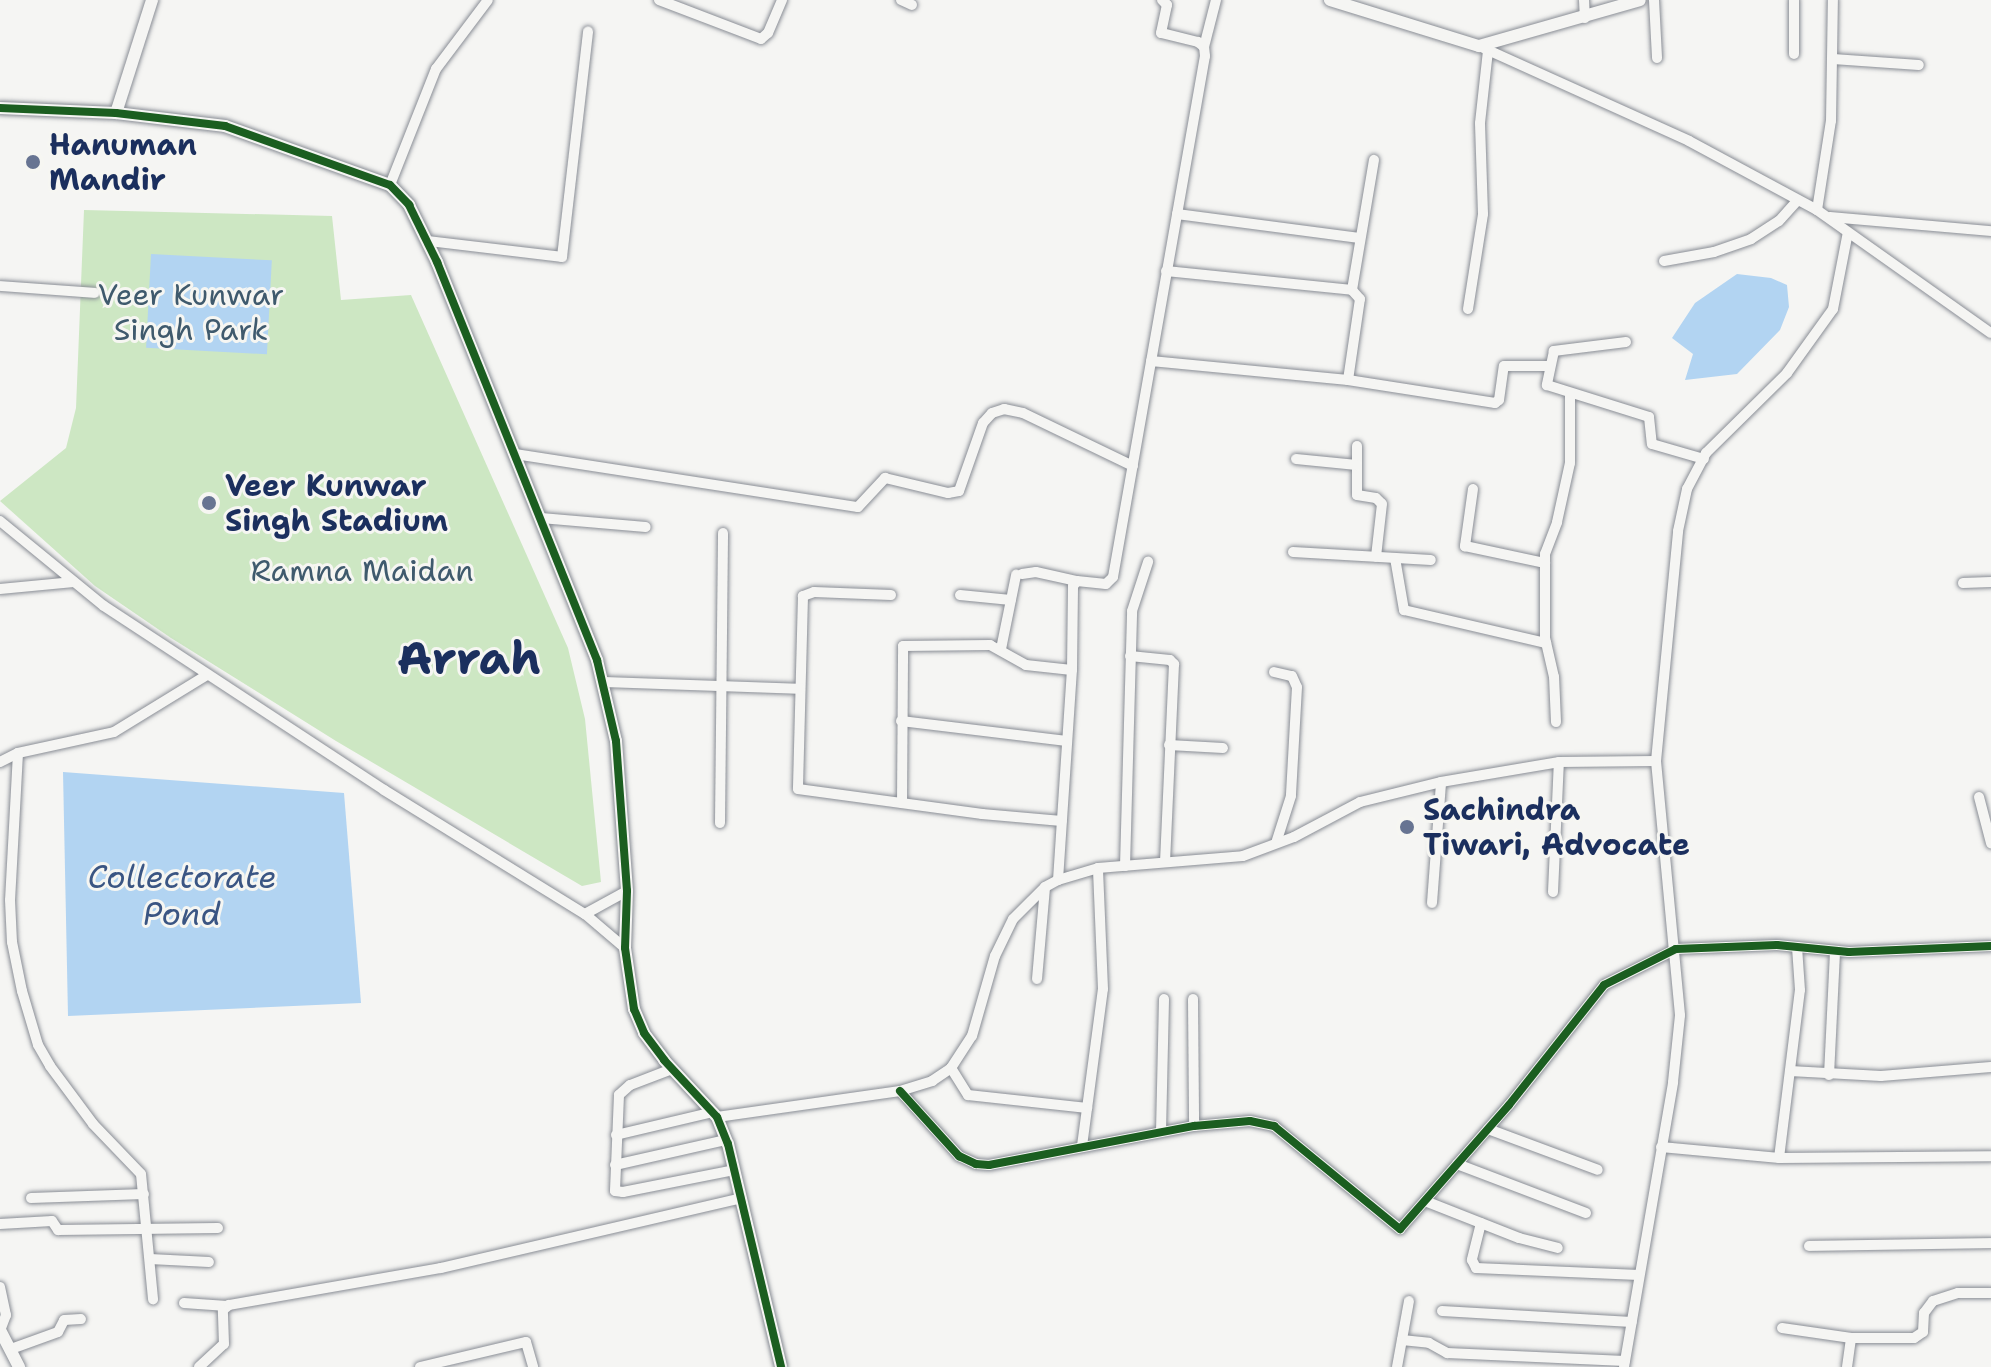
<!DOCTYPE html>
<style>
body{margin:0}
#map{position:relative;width:1991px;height:1367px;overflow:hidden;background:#f5f5f3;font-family:"Shantell Sans",sans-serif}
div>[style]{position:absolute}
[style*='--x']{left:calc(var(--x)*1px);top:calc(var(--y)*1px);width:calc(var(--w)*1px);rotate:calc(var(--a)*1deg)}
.green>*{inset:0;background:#cde7c3}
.water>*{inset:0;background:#b2d4f2;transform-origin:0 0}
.roads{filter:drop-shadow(0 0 2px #898d95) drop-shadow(0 0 2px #898d95)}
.minor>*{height:10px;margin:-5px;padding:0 5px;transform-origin:5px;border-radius:5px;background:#f5f5f3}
.tertiary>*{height:12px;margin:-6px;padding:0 6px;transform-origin:6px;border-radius:6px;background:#f5f5f3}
.cycleway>*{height:8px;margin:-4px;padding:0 4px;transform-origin:4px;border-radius:4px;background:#1b5e20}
.dots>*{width:22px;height:22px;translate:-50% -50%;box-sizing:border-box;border:4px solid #f6f6f2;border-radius:50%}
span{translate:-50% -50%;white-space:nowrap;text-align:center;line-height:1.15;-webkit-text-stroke:6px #f6f6f2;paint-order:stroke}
.poi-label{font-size:30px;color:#1b2f5e;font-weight:700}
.left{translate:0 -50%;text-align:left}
.park-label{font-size:30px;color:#3f5a6d}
.water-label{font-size:32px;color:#3a5583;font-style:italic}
.town-label{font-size:46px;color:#1b2f5e;font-weight:700}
</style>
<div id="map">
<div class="green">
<i style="clip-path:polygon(84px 210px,332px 216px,341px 300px,411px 295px,568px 648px,585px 719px,601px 882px,582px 886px,336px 741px,171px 638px,95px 586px,0 501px,66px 448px,76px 408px)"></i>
</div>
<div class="water">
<i style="left:151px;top:254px;width:121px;height:94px;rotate:3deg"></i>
<i style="clip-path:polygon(1737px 274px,1771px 278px,1787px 285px,1789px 307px,1780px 330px,1737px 374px,1685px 380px,1693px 354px,1672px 338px,1695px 303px)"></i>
<i style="clip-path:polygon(63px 772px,344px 793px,361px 1003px,68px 1016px)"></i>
</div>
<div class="roads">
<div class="minor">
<i style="--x:659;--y:0;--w:109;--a:20.9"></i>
<i style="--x:761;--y:39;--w:9;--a:-41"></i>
<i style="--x:768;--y:33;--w:36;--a:-67"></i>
<i style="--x:901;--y:0;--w:12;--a:24"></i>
<i style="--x:1584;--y:0;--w:18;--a:87"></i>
<i style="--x:1654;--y:0;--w:58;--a:87"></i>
<i style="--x:1479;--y:46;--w:230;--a:24.3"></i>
<i style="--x:1689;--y:141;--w:145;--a:28.3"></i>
<i style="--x:1817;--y:210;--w:213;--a:35.3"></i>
<i style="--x:1204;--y:47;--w:49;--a:-75.7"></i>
<i style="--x:1794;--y:54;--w:54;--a:-90"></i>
<i style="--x:1833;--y:59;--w:86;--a:4"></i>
<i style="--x:390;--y:185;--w:125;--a:-68.4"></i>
<i style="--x:436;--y:69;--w:86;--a:-53"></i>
<i style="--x:1817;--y:210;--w:90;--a:-81.1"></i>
<i style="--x:1831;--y:121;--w:121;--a:-89.1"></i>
<i style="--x:1177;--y:214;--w:184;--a:7.5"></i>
<i style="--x:1830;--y:217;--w:162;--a:5"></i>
<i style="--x:428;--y:241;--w:135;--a:6.8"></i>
<i style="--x:562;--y:257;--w:227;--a:-83.4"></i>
<i style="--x:1664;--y:261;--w:51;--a:-10.2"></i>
<i style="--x:1714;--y:252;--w:39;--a:-19"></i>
<i style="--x:1751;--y:239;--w:33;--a:-33"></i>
<i style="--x:1779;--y:221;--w:28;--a:-48"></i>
<i style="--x:1166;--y:271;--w:187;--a:5.8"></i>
<i style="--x:0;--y:286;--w:95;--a:4.2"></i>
<i style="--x:1468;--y:309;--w:96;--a:-81"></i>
<i style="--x:1483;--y:214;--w:91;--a:-91.9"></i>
<i style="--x:1480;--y:123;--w:73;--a:-83.7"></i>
<i style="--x:1626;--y:342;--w:73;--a:172.9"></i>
<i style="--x:1554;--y:351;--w:35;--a:102"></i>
<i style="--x:1547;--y:385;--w:107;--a:17.4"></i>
<i style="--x:1649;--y:417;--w:27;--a:84"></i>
<i style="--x:1652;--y:444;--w:54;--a:16.1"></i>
<i style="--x:1151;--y:361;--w:198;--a:5.5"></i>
<i style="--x:1348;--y:380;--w:149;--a:8.9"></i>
<i style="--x:1495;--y:403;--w:5;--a:-37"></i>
<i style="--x:1499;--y:400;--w:34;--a:-82"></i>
<i style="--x:1504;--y:366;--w:45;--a:0"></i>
<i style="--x:1348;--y:380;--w:82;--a:-81.6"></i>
<i style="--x:1360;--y:299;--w:12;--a:-132"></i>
<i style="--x:1352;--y:290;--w:132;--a:-80.4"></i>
<i style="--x:1357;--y:446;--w:49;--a:90"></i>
<i style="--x:1357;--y:495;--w:19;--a:9"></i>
<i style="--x:1376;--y:498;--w:8;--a:45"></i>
<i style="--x:1382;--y:504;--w:53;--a:96.5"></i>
<i style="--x:515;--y:454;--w:347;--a:8.8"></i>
<i style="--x:858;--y:507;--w:40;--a:-47"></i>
<i style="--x:885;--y:478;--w:65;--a:13.4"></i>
<i style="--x:948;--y:493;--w:11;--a:-10"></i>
<i style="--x:959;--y:491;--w:72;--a:-70.6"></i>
<i style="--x:983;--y:423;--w:13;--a:-48"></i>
<i style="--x:992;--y:413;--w:13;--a:-18"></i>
<i style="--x:1004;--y:409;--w:19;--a:12"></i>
<i style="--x:1023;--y:413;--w:122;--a:25.7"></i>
<i style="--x:1296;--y:459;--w:61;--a:5.6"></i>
<i style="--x:1473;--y:489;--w:58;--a:98"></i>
<i style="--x:1465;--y:546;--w:82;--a:12"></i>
<i style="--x:541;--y:518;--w:105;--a:4.9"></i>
<i style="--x:0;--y:521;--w:134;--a:39.3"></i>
<i style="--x:104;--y:606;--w:335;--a:33.3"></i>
<i style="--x:384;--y:790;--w:236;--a:31.7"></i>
<i style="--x:585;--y:914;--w:52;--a:40.4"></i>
<i style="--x:1293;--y:552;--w:138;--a:3.3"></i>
<i style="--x:1395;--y:558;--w:53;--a:80.2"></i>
<i style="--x:1404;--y:610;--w:146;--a:13.1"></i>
<i style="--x:1022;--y:574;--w:14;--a:-8"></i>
<i style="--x:1036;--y:572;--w:42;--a:12.4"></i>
<i style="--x:1963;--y:583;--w:28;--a:-2"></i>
<i style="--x:0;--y:589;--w:74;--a:-5.4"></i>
<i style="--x:891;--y:595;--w:77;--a:-177.8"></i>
<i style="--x:814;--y:592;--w:12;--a:160"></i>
<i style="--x:803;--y:596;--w:193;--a:91.5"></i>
<i style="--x:798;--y:789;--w:186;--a:7.7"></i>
<i style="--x:982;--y:814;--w:80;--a:5"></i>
<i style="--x:960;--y:595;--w:51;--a:5.6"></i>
<i style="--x:1001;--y:649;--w:76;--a:-78.5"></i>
<i style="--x:1130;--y:656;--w:40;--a:5.7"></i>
<i style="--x:1170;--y:660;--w:6;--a:45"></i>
<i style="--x:1174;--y:664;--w:198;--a:92.6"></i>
<i style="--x:1274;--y:672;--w:18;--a:13"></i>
<i style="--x:1292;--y:676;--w:12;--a:66"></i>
<i style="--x:1297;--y:687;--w:109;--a:93.2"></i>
<i style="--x:1291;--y:796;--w:49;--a:107.7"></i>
<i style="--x:602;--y:682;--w:198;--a:2"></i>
<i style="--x:901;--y:721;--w:167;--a:6.9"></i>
<i style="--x:1556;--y:722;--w:45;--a:-92.5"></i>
<i style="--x:1554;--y:677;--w:39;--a:-103"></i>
<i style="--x:1545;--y:639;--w:85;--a:-90"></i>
<i style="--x:1545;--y:554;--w:34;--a:-69"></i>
<i style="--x:1557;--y:522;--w:60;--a:-77.6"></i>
<i style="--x:1570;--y:463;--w:70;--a:-90"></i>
<i style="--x:1169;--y:745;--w:54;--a:3.2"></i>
<i style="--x:18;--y:753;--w:147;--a:93.1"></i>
<i style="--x:10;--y:900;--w:42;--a:87.3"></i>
<i style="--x:12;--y:942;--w:50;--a:78.5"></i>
<i style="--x:22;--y:991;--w:56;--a:73.5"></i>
<i style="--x:38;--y:1045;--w:24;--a:60"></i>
<i style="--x:50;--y:1066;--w:72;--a:53.4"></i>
<i style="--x:93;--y:1124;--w:69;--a:46.2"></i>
<i style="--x:141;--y:1174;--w:126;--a:84.5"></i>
<i style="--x:0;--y:762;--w:20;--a:-27"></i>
<i style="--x:18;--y:753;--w:98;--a:-12.3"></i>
<i style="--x:114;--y:732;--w:109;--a:-31.5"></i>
<i style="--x:1979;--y:797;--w:48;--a:75.4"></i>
<i style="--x:902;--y:803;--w:157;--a:-89.6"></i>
<i style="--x:903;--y:646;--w:87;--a:-0.7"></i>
<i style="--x:990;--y:645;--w:41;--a:29.1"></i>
<i style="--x:1026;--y:665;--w:46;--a:6.2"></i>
<i style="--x:720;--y:823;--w:290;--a:-89.4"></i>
<i style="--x:1125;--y:866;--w:255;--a:-88.4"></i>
<i style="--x:1132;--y:611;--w:52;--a:-71.9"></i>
<i style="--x:1058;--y:880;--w:210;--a:-86.2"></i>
<i style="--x:1072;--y:670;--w:84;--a:-89.3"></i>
<i style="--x:1073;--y:586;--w:6;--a:-51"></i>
<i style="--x:1077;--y:581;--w:29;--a:6"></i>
<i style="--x:1106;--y:584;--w:10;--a:-45"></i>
<i style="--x:1113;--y:577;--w:529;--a:-79.99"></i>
<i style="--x:1205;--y:56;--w:9;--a:-96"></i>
<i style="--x:1204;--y:47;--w:8;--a:-140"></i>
<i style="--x:1198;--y:42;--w:38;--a:-166"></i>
<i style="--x:1161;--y:33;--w:29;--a:-78"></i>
<i style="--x:1167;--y:5;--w:7;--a:-135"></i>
<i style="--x:1553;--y:892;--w:130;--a:-87.4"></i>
<i style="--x:1432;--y:903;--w:121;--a:-85.7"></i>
<i style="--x:585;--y:914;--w:48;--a:-28.7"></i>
<i style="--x:1037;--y:979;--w:92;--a:-85"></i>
<i style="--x:1193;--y:999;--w:127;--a:89.5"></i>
<i style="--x:951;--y:1068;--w:32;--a:58"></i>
<i style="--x:968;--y:1095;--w:120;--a:6.2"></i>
<i style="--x:672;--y:1069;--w:45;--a:159.1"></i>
<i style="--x:630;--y:1085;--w:15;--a:138"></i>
<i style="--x:619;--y:1095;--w:96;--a:92.4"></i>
<i style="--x:615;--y:1191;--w:8;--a:7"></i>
<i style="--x:623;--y:1192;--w:113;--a:-11.2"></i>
<i style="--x:1790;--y:1071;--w:91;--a:3.1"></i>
<i style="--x:1881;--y:1076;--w:110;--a:-4.7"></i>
<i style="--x:1829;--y:1075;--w:124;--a:-87.2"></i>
<i style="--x:900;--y:1091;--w:88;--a:47.8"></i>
<i style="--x:959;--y:1156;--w:19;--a:25"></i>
<i style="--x:976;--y:1164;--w:13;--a:4"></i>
<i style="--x:989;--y:1165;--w:209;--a:-10.8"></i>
<i style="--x:1194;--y:1126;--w:56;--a:-5.1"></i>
<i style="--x:1250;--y:1121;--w:25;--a:12"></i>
<i style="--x:1274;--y:1126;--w:163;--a:39.3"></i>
<i style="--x:1400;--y:1229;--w:165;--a:-48.7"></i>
<i style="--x:1509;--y:1105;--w:153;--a:-51.6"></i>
<i style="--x:1604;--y:985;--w:80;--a:-26.6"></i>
<i style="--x:1676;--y:949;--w:101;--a:-2.3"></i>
<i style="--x:1777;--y:945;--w:72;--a:5.6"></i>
<i style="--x:1849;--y:952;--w:142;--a:-2.4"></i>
<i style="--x:717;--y:1117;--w:185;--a:-8.1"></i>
<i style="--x:900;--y:1091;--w:34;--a:-17"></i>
<i style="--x:932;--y:1081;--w:23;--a:-34"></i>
<i style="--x:951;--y:1068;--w:38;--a:-57"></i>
<i style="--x:972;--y:1036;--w:83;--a:-74"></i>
<i style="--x:995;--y:956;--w:41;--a:-64.1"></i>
<i style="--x:1013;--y:919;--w:45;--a:-45"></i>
<i style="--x:1045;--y:887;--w:15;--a:-28"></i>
<i style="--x:1058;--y:880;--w:42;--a:-16.7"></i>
<i style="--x:1098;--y:868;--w:145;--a:-4.7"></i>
<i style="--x:1243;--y:856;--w:54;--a:-20.4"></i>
<i style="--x:1294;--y:837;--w:75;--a:-27.9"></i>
<i style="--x:1360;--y:802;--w:83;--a:-13.9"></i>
<i style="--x:1441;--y:782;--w:120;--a:-9.6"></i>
<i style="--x:1559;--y:762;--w:97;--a:-0.6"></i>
<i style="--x:1488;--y:1129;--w:117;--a:20.4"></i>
<i style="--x:1161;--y:1132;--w:133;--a:-88.7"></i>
<i style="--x:616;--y:1135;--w:100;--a:-13.3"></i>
<i style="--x:1082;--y:1146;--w:158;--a:-82.4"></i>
<i style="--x:1103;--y:989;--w:121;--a:-92.4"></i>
<i style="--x:1661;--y:1147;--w:119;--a:5.3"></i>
<i style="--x:1779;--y:1158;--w:212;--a:-0.5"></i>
<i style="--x:1779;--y:1158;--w:169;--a:-82.9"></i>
<i style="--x:1800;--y:990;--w:43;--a:-94"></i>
<i style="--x:1457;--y:1164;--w:138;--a:20.8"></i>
<i style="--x:615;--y:1165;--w:114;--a:-12.7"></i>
<i style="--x:31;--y:1198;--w:113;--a:-2"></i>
<i style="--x:1425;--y:1201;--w:101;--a:21.5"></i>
<i style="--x:1519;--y:1238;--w:40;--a:14.4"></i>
<i style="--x:1481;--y:1223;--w:38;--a:104"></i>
<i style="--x:1472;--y:1260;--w:9;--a:63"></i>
<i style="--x:1476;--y:1268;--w:163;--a:2.5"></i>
<i style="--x:0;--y:1224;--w:52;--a:-3.3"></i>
<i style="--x:52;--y:1221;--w:11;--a:56"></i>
<i style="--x:58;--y:1230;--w:160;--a:-0.7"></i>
<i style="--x:1809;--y:1246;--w:182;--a:-0.9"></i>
<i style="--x:150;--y:1259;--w:59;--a:2.9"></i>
<i style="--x:0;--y:1287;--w:29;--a:78"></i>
<i style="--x:6;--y:1315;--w:17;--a:111"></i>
<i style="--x:184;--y:1303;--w:43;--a:4"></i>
<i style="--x:1442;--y:1311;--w:190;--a:3.3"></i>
<i style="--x:1782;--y:1328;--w:70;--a:8.2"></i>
<i style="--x:1402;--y:1340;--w:27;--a:6"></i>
<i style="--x:1429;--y:1343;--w:21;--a:29"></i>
<i style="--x:1447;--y:1353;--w:178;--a:2.6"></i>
<i style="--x:11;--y:1349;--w:50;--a:-19.9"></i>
<i style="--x:58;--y:1332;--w:13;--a:-63"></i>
<i style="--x:64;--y:1320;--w:17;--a:-3"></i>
<i style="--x:199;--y:1367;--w:34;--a:-43"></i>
<i style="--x:224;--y:1344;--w:34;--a:-92"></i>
<i style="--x:223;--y:1310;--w:8;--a:-40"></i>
<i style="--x:229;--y:1305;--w:215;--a:-9.9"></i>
<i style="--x:441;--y:1268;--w:308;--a:-13.1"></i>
<i style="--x:420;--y:1367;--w:109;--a:-13.3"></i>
<i style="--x:526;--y:1342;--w:26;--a:74"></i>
<i style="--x:1397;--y:1367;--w:67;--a:-79.7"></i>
<i style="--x:1624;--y:1367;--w:289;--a:-80.2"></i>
<i style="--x:1673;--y:1082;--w:67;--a:-84"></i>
<i style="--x:1680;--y:1015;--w:255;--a:-95.4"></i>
<i style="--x:1656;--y:761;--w:231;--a:-84.5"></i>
<i style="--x:1678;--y:531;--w:43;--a:-77.9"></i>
<i style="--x:1687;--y:489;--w:41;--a:-62.2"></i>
<i style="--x:1706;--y:453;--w:114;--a:-44.6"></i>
<i style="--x:1787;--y:373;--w:79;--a:-54.3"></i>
<i style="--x:1833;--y:309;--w:78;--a:-79"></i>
<i style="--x:1847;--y:1367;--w:29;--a:-82"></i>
<i style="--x:1851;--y:1338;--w:63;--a:0"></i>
<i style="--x:1914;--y:1338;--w:11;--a:-34"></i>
<i style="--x:1923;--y:1332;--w:19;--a:-87"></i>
<i style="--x:1924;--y:1313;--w:15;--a:-53"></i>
<i style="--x:1933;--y:1301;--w:26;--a:-18"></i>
<i style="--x:1958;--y:1293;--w:33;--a:0"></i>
</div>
<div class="tertiary">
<i style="--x:1330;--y:0;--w:156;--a:17.2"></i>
<i style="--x:1479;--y:46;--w:167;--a:-15.9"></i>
<i style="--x:0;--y:108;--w:116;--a:2.5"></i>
<i style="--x:116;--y:113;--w:110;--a:6.8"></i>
<i style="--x:225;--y:126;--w:175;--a:19.7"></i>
<i style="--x:390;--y:185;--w:28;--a:46"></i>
<i style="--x:409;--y:205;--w:64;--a:63.8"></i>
<i style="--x:437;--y:262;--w:429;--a:68.1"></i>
<i style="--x:597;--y:660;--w:83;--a:76.8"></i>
<i style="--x:616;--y:741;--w:150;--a:85.8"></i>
<i style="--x:627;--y:891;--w:57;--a:92"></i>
<i style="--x:625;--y:948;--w:62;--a:81.6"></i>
<i style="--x:634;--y:1009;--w:26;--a:67"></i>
<i style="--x:644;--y:1033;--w:34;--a:53"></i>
<i style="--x:664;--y:1060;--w:78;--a:47.1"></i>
<i style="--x:717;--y:1117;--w:29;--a:68"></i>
<i style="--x:728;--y:1144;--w:229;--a:76.6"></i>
<i style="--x:116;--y:113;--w:119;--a:-72.3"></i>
<i style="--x:0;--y:1330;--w:42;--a:62.8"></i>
</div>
</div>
<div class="cycleway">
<i style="--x:0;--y:108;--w:116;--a:2.5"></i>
<i style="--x:116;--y:113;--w:110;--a:6.8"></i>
<i style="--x:225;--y:126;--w:175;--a:19.7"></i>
<i style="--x:390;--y:185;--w:28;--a:46"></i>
<i style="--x:409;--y:205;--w:64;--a:63.8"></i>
<i style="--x:437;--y:262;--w:429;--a:68.1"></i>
<i style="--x:597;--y:660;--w:83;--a:76.8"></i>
<i style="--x:616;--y:741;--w:150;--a:85.8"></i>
<i style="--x:627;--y:891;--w:57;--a:92"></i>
<i style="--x:625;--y:948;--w:62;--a:81.6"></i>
<i style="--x:634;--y:1009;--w:26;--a:67"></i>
<i style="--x:644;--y:1033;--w:34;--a:53"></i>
<i style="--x:664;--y:1060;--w:78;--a:47.1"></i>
<i style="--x:717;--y:1117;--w:29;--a:68"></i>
<i style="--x:728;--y:1144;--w:229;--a:76.6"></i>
<i style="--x:900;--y:1091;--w:88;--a:47.8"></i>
<i style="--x:959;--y:1156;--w:19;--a:25"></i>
<i style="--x:976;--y:1164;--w:13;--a:4"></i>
<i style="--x:989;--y:1165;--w:209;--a:-10.8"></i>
<i style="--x:1194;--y:1126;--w:56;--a:-5.1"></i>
<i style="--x:1250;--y:1121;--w:25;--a:12"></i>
<i style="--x:1274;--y:1126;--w:163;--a:39.3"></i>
<i style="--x:1400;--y:1229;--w:165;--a:-48.7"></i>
<i style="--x:1509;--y:1105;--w:153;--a:-51.6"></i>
<i style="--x:1604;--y:985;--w:80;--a:-26.6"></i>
<i style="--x:1676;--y:949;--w:101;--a:-2.3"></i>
<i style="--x:1777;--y:945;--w:72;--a:5.6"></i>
<i style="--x:1849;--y:952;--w:142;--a:-2.4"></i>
</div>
<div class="dots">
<i style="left:33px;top:162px;background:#677492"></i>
<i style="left:209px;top:503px;background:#677492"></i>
<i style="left:1407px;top:827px;background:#677492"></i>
</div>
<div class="poi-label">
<span class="left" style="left:49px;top:162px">Hanuman<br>Mandir</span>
<span class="left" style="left:225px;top:503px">Veer Kunwar<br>Singh Stadium</span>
<span class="left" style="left:1423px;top:827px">Sachindra<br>Tiwari, Advocate</span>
</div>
<div class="park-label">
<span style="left:191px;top:312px">Veer Kunwar<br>Singh Park</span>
<span style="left:362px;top:571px">Ramna Maidan</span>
</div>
<div class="water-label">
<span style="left:182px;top:896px">Collectorate<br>Pond</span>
</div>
<div class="town-label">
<span style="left:469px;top:658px">Arrah</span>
</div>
</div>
